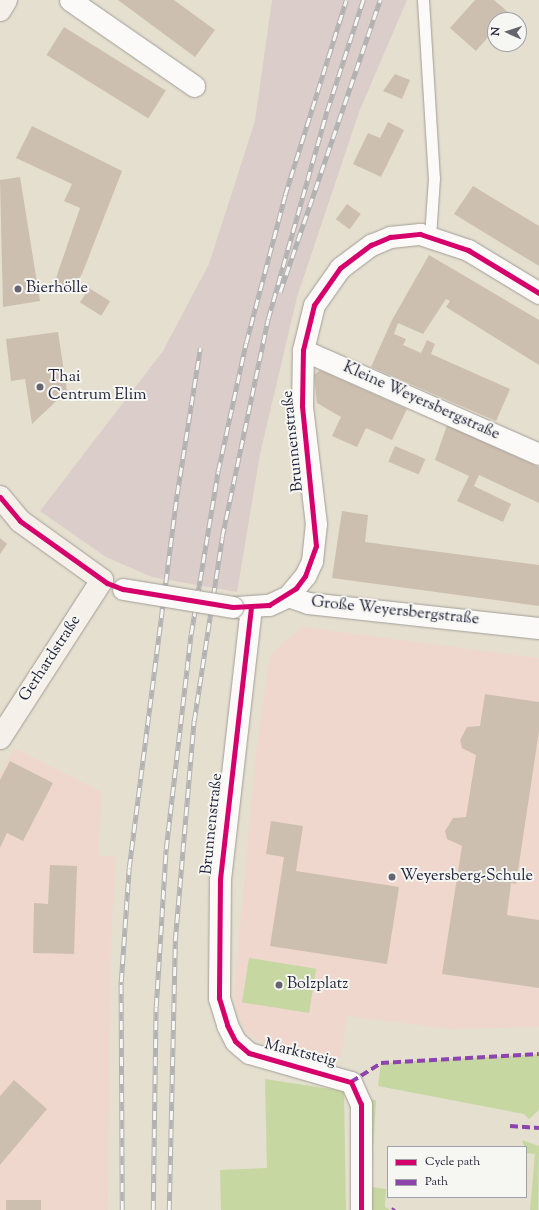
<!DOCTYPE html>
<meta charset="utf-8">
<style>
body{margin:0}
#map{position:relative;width:539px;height:1210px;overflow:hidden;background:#e5dfcf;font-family:"Sorts Mill Goudy",serif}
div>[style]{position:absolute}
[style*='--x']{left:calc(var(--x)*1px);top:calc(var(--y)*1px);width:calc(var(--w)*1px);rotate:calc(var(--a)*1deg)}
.built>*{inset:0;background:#efd7ce}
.industrial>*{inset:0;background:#dbcdc9}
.green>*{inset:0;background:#c6d7a1;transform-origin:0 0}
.building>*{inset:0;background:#cdbfb0;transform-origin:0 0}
.roads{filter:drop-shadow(0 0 1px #a19e97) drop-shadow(0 0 1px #a19e97)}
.lane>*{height:11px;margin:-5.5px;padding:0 5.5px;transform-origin:5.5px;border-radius:5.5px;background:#fbfaf8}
.street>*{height:21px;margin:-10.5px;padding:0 10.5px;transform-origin:10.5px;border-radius:10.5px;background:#fbfaf8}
.secondary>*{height:22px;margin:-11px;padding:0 11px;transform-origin:11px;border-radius:11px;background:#f5f1ea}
.rail>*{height:4.5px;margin-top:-2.25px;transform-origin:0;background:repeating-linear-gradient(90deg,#f6f6f2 0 9px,#b3b2b3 0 18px);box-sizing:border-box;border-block:1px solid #b3b2b3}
.bridges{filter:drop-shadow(0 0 1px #a19e97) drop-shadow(0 0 1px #a19e97)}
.street-bridge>*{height:21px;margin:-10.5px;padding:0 10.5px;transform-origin:10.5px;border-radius:10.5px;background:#fbfaf8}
.quiet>*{height:4px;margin-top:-2px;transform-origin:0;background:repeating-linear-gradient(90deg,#8e44ad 0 8px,transparent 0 12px)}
.cycleway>*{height:5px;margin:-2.5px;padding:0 2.5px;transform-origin:2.5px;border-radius:2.5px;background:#d6006c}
.dots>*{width:11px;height:11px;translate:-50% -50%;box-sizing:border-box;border:2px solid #f6f6f2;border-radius:50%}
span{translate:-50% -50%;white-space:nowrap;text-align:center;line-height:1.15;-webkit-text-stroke:4px #f6f6f2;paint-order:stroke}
.poi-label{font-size:16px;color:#22223b}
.left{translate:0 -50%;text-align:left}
.street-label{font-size:16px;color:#22223b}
.legend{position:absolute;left:387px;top:1146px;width:140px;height:52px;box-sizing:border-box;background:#f6f6f2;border:1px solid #a1a1a9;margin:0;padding:5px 7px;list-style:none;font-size:12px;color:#22223b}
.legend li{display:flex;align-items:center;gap:8px;height:20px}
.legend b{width:20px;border:1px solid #a1a1a9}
.north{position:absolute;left:487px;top:12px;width:40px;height:40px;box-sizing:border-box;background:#f6f6f2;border:1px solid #a1a1a9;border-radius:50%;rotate:273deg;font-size:11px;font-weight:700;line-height:16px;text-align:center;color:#22223b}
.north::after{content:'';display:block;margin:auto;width:14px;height:18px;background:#66646f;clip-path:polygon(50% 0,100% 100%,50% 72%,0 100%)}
</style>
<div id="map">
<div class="built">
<i style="clip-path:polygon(302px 627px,539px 658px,539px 1027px,452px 1029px,347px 1016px,340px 1059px,267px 1046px,246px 1032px,236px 1010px,234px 994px,256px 754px,270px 655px)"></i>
<i style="clip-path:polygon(14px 748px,102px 792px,98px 855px,116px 857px,110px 959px,108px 1210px,0 1210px,0 775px)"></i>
</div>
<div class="industrial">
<i style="clip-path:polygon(272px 0,407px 0,359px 112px,297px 297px,260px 454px,237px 592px,152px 577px,106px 557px,40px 511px,163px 351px,209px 264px,255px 121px)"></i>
</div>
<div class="green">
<i style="left:249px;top:958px;width:68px;height:45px;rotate:9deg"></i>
<i style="clip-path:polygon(539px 1054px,539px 1110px,529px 1119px,524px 1114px,378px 1086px,381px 1063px)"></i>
<i style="clip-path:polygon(265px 1079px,344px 1091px,346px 1210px,221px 1210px,220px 1170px,267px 1168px)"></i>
<i style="clip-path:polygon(368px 1099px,376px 1100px,371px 1187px,386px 1189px,385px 1207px,391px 1210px,371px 1210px)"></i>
<i style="clip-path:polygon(522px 1140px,539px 1146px,538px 1210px,530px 1210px,535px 1154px,526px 1153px)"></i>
</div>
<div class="building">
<i style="clip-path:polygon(118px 0,174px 0,215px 30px,195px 57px)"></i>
<i style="clip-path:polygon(475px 0,494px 0,509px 13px,503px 20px,495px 20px,495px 29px,476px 51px,450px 28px)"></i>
<i style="left:64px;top:27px;width:120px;height:33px;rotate:32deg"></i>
<i style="clip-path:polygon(395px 74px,410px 80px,402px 99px,383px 91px)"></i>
<i style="clip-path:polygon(388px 122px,404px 130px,381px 177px,353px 164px,368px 133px,380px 138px)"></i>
<i style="clip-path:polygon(32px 126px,122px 171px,82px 274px,72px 291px,54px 284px,80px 208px,64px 201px,72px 184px,16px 158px)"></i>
<i style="clip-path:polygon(20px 177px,40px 301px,3px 307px,0 180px)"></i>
<i style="clip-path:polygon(473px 186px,539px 226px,539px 266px,454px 214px)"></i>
<i style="left:347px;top:204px;width:17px;height:19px;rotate:36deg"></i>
<i style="clip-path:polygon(429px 255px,539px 320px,539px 365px,446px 307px,450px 301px,446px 299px,423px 334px,398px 323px,394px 334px,406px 339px,403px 345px,421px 353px,427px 340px,435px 344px,431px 354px,510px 389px,496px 421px,371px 367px,392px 320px)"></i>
<i style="left:89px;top:288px;width:25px;height:17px;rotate:32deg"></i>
<i style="clip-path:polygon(58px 332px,67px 391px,32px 424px,25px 379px,11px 381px,6px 339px)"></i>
<i style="clip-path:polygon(320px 370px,407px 409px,392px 440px,366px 428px,357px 447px,332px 436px,341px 417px,317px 403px,314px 375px)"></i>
<i style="clip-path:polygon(447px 425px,539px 467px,539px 503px,479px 475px,474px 486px,511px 504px,503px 522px,457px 501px,469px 476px,435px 460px)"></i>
<i style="left:395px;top:446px;width:33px;height:17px;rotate:23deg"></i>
<i style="clip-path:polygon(342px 511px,368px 515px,365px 542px,539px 565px,539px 606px,332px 578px)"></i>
<i style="clip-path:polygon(0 538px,7px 544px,0 554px)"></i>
<i style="clip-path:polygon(485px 694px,539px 702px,539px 731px,516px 884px,511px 883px,507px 915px,539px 920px,539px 988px,442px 974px,462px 846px,447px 839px,445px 831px,453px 818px,466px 817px,476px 755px,462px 748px,460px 740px,467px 727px,480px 726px)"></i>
<i style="clip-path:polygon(10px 761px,53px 783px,23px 841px,7px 833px,0 848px,0 780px)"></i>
<i style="clip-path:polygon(271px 821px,303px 826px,296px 871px,399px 887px,387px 964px,270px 946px,284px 857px,266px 854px)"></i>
<i style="clip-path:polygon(50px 865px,77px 866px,74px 954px,33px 953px,34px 903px,48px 904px)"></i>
<i style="clip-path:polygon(14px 1080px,47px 1109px,0 1165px,0 1096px)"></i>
<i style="left:6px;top:1200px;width:35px;height:10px"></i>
</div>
<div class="roads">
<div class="lane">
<i style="--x:423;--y:0;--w:178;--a:86.5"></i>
<i style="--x:434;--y:178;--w:58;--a:93.9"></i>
</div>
<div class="street">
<i style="--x:70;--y:0;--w:151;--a:34.7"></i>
<i style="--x:303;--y:350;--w:258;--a:23.8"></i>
<i style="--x:288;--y:596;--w:21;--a:19"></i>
<i style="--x:308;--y:603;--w:232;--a:6.2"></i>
<i style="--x:237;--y:607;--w:32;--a:-4"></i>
<i style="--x:269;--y:605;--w:21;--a:-25"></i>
<i style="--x:288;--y:596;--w:26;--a:-50"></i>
<i style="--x:305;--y:576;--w:17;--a:-65"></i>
<i style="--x:312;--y:561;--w:37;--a:-84"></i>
<i style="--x:316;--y:524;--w:119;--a:-96.8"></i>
<i style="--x:302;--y:406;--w:56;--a:-89"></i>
<i style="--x:303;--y:350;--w:46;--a:-76.3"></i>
<i style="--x:314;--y:305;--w:45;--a:-54.9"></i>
<i style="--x:340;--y:268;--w:39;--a:-37"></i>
<i style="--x:371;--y:245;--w:21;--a:-23"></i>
<i style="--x:390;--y:237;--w:30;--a:-6"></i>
<i style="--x:420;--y:234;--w:51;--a:18.4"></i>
<i style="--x:468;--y:250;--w:83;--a:31.2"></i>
<i style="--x:251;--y:607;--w:274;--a:96.5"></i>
<i style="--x:220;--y:879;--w:119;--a:90.5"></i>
<i style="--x:219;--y:998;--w:28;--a:73"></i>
<i style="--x:227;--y:1025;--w:18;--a:63"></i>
<i style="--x:235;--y:1041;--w:18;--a:41"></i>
<i style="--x:249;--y:1053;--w:106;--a:15.9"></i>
<i style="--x:351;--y:1082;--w:24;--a:66"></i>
<i style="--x:361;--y:1104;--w:106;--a:90"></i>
</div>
<div class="secondary">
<i style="--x:0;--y:10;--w:12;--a:-59"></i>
<i style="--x:0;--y:497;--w:31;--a:50"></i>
<i style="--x:20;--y:521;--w:101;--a:35.7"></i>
<i style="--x:102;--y:580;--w:188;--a:122.8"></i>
</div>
</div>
<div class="rail">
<i style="--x:280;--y:292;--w:309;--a:-71.1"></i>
<i style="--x:122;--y:1210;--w:228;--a:-90.3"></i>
<i style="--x:121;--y:982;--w:114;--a:-86"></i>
<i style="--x:129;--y:868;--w:377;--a:-82.7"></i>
<i style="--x:177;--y:494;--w:148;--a:-81"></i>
<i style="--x:153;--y:1210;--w:203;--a:-89.2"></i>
<i style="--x:156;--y:1007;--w:158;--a:-86.4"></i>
<i style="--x:166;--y:849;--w:216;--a:-83.4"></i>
<i style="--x:191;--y:634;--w:165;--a:-80.6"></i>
<i style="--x:218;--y:471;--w:131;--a:-77.7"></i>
<i style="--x:246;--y:343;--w:153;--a:-75.2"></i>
<i style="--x:285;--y:195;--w:204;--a:-72.6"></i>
<i style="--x:169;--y:1210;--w:269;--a:-88.7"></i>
<i style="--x:175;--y:941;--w:221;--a:-85.1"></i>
<i style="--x:194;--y:721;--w:186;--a:-81.3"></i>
<i style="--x:222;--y:537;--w:223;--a:-78.1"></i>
<i style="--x:268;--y:319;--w:216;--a:-74.2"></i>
<i style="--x:327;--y:111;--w:117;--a:-72"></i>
</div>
<div class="bridges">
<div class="street-bridge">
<i style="--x:123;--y:589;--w:111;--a:9.3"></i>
</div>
</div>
<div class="quiet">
<i style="--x:351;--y:1082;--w:36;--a:-32"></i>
<i style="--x:381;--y:1063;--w:158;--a:-3.3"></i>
<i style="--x:510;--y:1126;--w:29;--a:4"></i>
<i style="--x:393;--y:1210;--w:2;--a:-63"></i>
</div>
<div class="cycleway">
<i style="--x:0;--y:497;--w:31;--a:50"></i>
<i style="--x:20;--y:521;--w:107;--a:35.5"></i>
<i style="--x:107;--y:583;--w:17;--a:21"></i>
<i style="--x:123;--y:589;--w:111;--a:9.3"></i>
<i style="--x:233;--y:607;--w:36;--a:-3"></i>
<i style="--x:269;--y:605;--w:32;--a:-32"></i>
<i style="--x:296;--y:588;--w:15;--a:-53"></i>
<i style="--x:305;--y:576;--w:32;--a:-70"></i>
<i style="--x:316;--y:546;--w:141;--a:-95.7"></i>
<i style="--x:302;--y:406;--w:56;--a:-89"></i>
<i style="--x:303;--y:350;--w:46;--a:-76.3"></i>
<i style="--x:314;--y:305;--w:45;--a:-54.9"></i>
<i style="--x:340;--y:268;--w:39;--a:-37"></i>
<i style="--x:371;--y:245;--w:21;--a:-23"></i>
<i style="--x:390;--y:237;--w:30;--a:-6"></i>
<i style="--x:420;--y:234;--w:51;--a:18.4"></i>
<i style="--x:468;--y:250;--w:83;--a:31.2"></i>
<i style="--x:251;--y:607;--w:274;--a:96.5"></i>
<i style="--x:220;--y:879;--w:119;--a:90.5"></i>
<i style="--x:219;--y:998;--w:28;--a:73"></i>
<i style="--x:227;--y:1025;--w:18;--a:63"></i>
<i style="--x:235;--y:1041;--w:18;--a:41"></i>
<i style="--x:249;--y:1053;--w:106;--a:15.9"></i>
<i style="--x:351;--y:1082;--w:24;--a:66"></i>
<i style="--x:361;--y:1104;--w:106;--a:90"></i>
</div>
<div class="dots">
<i style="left:18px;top:289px;background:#66646f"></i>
<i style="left:40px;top:387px;background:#66646f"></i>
<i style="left:392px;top:877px;background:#66646f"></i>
<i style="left:279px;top:985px;background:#66646f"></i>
</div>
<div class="poi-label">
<span class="left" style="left:26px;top:289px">Bierhölle</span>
<span class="left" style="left:48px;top:387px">Thai<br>Centrum Elim</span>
<span class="left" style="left:400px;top:877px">Weyersberg-Schule</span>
<span class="left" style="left:287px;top:985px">Bolzplatz</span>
</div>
<div class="street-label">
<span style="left:421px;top:402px;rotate:24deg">Kleine Weyersbergstraße</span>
<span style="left:294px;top:441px;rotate:-96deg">Brunnenstraße</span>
<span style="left:395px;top:612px;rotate:6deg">Große Weyersbergstraße</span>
<span style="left:51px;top:659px;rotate:-57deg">Gerhardstraße</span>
<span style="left:213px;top:824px;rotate:-84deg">Brunnenstraße</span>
<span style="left:300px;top:1054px;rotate:14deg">Marktsteig</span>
</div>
<ul class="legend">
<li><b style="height:5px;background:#d6006c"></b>Cycle path</li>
<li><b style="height:5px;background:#8e44ad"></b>Path</li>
</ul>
<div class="north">N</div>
</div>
